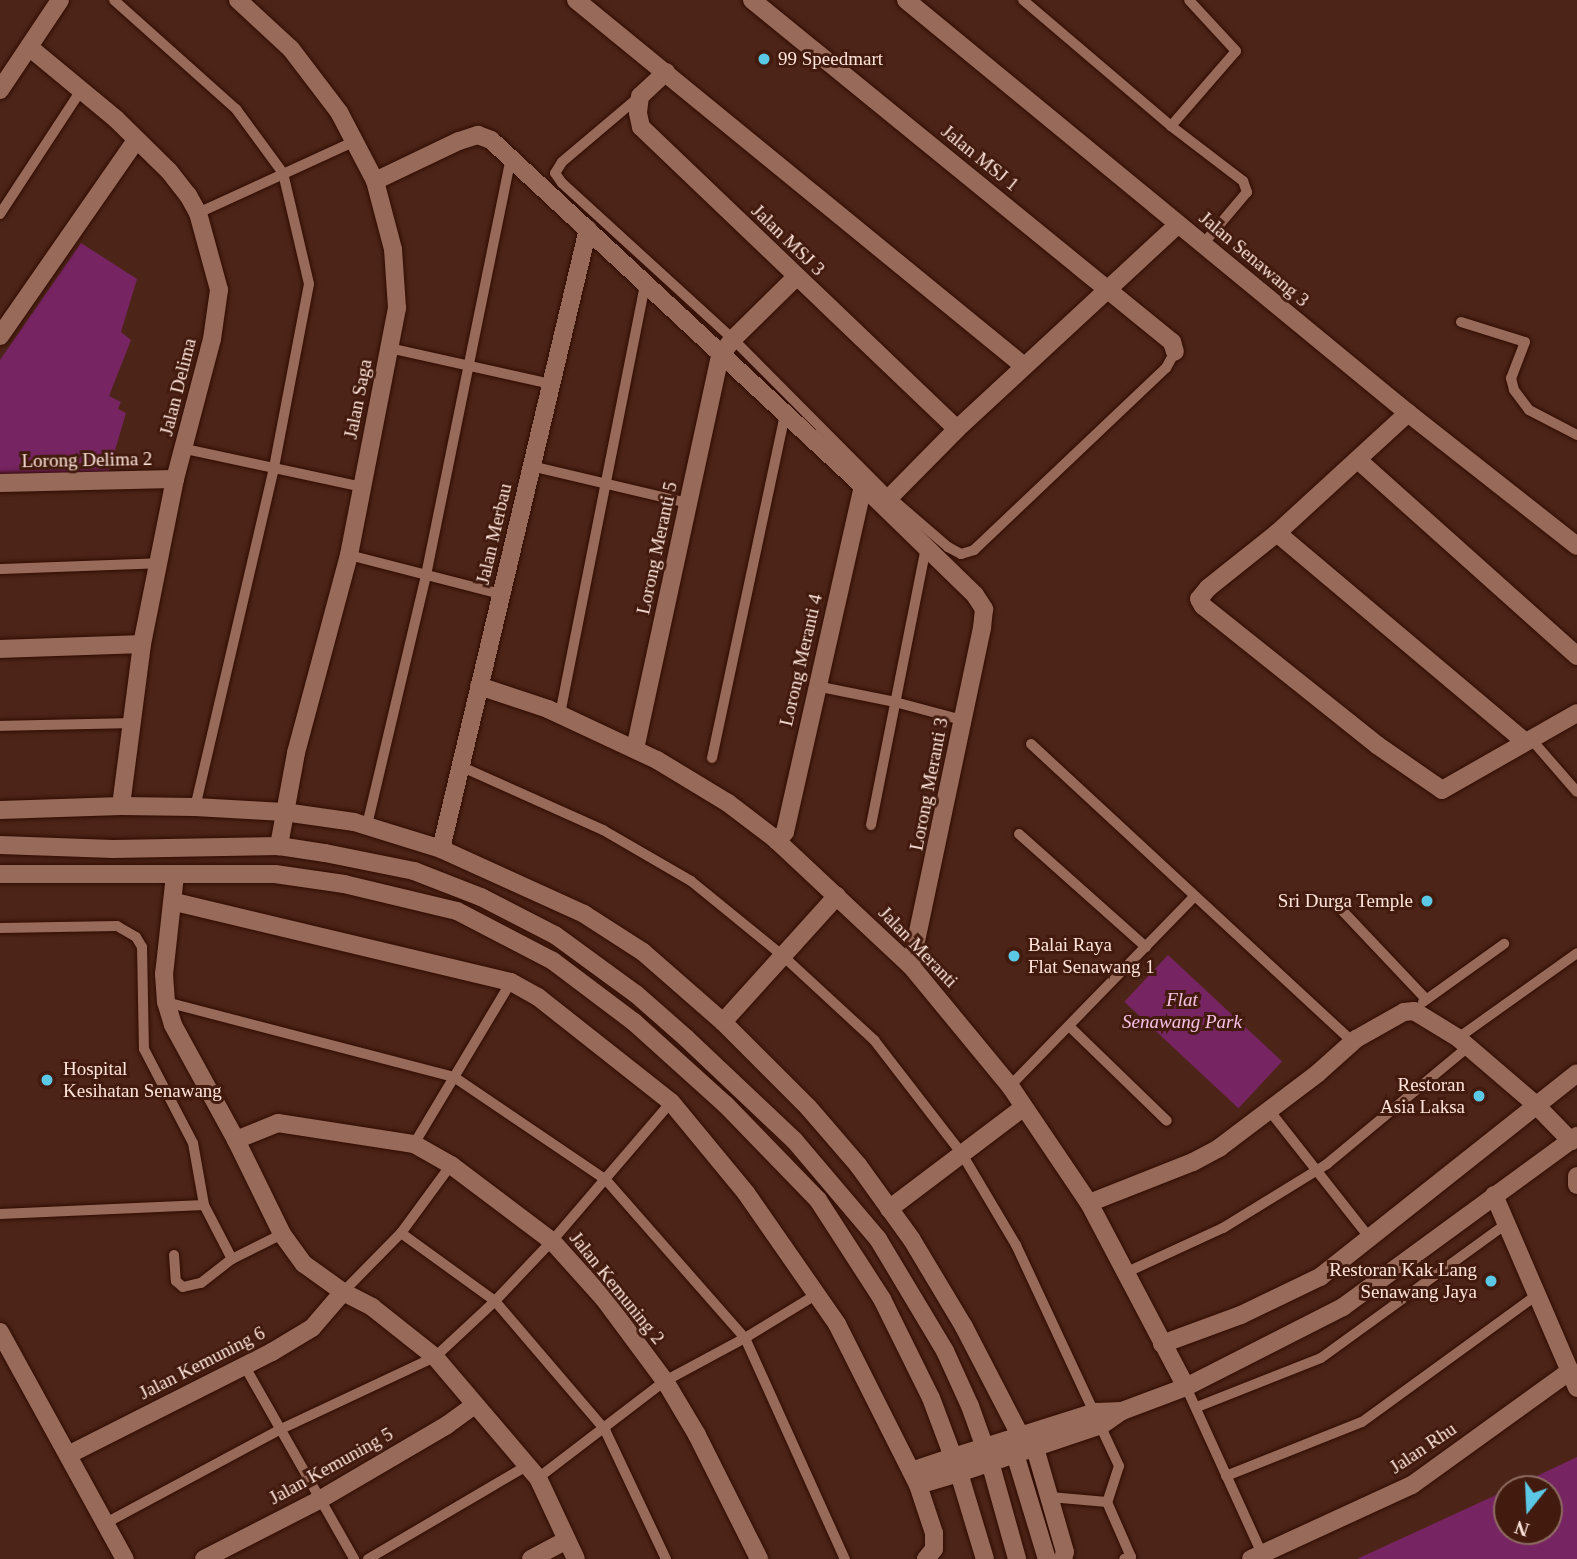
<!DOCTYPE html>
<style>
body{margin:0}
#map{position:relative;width:1577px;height:1559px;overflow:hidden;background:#4d2518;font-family:Georgia,serif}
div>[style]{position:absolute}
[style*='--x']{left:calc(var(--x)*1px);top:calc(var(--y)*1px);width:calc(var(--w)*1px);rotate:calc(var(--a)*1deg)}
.green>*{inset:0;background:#772463;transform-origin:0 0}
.roads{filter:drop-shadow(0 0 2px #310c02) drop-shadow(0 0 2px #310c02)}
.service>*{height:10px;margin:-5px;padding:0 5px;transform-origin:5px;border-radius:5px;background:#986a5a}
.minor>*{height:18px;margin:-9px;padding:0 9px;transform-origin:9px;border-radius:9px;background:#986a5a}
.tertiary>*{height:18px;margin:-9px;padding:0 9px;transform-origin:9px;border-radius:9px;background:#986a5a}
.dots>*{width:19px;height:19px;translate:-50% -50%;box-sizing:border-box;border:4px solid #421b0e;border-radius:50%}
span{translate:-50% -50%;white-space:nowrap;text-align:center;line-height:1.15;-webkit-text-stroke:6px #421b0e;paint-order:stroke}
.poi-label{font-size:19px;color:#ffe4db}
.left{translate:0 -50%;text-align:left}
.right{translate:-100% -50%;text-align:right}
.street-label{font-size:19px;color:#ffe4db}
.park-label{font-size:19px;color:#f6c1e4;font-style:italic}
.north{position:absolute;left:1493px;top:1475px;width:70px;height:70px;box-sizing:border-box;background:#421b0e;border:2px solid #8e6b60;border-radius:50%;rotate:198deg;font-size:19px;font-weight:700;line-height:28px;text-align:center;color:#ffe4db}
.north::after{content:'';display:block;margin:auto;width:24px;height:32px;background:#5bc8e6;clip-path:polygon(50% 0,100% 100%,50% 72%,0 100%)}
</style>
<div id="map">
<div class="green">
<i style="clip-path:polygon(81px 243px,137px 279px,121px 332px,131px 340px,109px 396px,121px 402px,118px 409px,126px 413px,108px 474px,0 479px,0 360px)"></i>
<i style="left:1168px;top:955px;width:156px;height:64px;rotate:43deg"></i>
<i style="clip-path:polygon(1577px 1457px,1577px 1559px,1357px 1559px,1507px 1490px,1507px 1531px,1549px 1531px,1549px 1489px,1509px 1489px)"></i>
</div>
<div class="roads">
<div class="service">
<i style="--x:114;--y:0;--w:164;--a:41.8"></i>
<i style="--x:236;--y:109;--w:79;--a:53.7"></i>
<i style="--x:283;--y:173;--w:114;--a:76.8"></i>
<i style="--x:309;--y:284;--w:187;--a:100.8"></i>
<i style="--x:274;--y:468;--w:348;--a:103.1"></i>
<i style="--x:1023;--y:0;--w:194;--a:40.4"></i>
<i style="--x:1171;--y:126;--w:91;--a:37.4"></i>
<i style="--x:1243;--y:181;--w:12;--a:70"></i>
<i style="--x:1247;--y:192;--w:68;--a:130.2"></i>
<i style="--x:640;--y:96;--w:102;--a:139.8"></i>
<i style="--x:562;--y:162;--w:13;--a:122"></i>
<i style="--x:555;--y:173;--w:12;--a:55"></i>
<i style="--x:562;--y:183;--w:231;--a:42.4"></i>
<i style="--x:733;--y:339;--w:223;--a:45.2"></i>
<i style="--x:890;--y:497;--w:77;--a:40.8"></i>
<i style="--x:948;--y:547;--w:15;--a:28"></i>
<i style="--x:961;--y:554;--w:14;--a:-17"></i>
<i style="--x:974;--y:550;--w:265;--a:-43.5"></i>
<i style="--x:1166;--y:368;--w:18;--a:-61"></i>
<i style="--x:1171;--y:126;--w:99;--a:-49.1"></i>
<i style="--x:1236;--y:51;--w:69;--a:-132.7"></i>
<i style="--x:198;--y:213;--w:173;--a:-24.6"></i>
<i style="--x:0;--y:214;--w:148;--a:-56.8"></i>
<i style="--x:1461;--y:322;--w:67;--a:17.4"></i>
<i style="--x:1525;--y:342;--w:39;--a:111"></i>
<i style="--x:1511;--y:378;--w:12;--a:76"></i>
<i style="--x:1514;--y:390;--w:25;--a:53"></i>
<i style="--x:1529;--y:410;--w:54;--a:27.5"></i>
<i style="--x:389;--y:348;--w:166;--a:12.5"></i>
<i style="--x:185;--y:449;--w:182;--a:12.1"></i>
<i style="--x:531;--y:466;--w:161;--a:13.3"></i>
<i style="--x:349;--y:555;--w:157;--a:14.4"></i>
<i style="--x:0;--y:569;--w:160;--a:-2.1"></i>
<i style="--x:816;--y:686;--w:81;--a:11.4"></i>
<i style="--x:895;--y:702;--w:69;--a:15"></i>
<i style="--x:560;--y:714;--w:439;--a:-78.8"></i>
<i style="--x:0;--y:726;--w:130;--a:-1.3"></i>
<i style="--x:1531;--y:739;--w:70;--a:49"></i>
<i style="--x:1031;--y:744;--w:439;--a:42.8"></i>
<i style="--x:712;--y:758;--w:352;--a:-78"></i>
<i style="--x:460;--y:766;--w:157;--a:24.1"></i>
<i style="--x:603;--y:830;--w:102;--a:30.1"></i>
<i style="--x:691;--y:881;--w:119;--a:39.2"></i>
<i style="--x:783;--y:956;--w:124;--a:42.7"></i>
<i style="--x:874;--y:1040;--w:144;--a:52.3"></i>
<i style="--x:962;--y:1154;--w:106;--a:59.3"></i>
<i style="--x:1016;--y:1245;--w:244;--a:65"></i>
<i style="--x:1119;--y:1466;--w:38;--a:108"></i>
<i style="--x:1107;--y:1502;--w:60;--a:66.4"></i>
<i style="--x:1131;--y:1557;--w:7;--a:164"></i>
<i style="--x:367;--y:825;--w:257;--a:-76.7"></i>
<i style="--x:426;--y:575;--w:426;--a:-78.5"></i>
<i style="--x:871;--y:825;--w:284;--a:-78.8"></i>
<i style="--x:1019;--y:834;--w:170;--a:41.7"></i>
<i style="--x:1337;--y:905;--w:129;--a:46.6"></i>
<i style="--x:0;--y:928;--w:117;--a:-1"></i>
<i style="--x:117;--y:926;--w:22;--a:30"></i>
<i style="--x:136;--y:937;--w:12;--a:59"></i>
<i style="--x:142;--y:947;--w:102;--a:88.9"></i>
<i style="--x:144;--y:1049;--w:106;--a:62.5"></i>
<i style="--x:193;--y:1143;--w:63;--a:79.9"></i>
<i style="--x:204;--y:1205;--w:61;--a:62.6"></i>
<i style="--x:166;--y:1002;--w:298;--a:14.6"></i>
<i style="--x:454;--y:1077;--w:184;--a:34.1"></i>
<i style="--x:606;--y:1180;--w:210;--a:48.7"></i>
<i style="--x:745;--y:1338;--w:243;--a:65.7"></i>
<i style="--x:1423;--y:1002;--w:100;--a:-35.6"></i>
<i style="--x:1069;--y:1026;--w:136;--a:44.1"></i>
<i style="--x:1458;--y:1038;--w:146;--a:-35.5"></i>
<i style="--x:1010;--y:1086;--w:265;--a:-45.8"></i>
<i style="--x:1269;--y:1110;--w:162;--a:51.8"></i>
<i style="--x:414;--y:1144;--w:189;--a:-59.1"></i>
<i style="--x:0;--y:1214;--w:204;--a:-2.5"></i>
<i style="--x:401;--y:1233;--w:116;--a:35.9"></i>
<i style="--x:495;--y:1301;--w:170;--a:49.5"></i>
<i style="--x:605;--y:1430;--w:143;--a:64.7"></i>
<i style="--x:174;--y:1255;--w:26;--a:86"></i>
<i style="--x:176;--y:1281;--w:9;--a:41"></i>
<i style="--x:183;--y:1287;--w:18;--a:-13"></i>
<i style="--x:201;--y:1283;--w:39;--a:-38"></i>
<i style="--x:232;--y:1259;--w:56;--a:-26.6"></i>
<i style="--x:1125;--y:1273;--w:108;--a:-24.7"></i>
<i style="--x:1223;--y:1228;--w:122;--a:-31.6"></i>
<i style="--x:1327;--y:1164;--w:183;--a:-39.7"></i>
<i style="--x:343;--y:1292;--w:83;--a:-45.5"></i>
<i style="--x:401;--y:1233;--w:84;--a:-53.7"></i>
<i style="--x:244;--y:1365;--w:223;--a:60.4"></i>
<i style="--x:1186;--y:1387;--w:183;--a:65.5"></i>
<i style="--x:1197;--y:1407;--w:133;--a:-21.6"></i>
<i style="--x:1321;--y:1358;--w:228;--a:-35.9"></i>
<i style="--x:1226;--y:1476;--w:146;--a:-21.7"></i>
<i style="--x:1362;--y:1422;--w:216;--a:-36"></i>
<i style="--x:538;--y:1478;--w:160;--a:-37.4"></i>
<i style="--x:665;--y:1381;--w:91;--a:-28.3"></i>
<i style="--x:745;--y:1338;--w:84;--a:-31.4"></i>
<i style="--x:1050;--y:1497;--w:57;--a:5"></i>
<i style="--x:104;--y:1524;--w:199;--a:-28.2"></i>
<i style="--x:279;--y:1430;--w:172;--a:-25.1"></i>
<i style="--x:435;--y:1357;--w:82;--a:-43"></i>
<i style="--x:495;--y:1301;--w:83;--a:-46.5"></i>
<i style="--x:552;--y:1241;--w:183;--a:-49.4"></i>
<i style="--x:368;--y:1559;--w:186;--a:-30.4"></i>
</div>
<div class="minor">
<i style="--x:238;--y:0;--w:72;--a:42.8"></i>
<i style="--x:291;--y:49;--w:79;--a:52.7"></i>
<i style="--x:339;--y:112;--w:78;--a:62.4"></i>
<i style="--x:375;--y:181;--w:70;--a:75.2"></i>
<i style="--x:393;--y:249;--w:59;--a:86.1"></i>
<i style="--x:397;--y:308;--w:252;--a:101"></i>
<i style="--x:349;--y:555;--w:205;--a:105"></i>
<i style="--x:296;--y:753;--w:95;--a:100.4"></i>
<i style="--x:576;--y:0;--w:578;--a:39.25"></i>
<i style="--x:752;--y:0;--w:542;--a:39.16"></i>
<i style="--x:1172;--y:342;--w:10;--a:73"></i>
<i style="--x:29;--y:47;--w:113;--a:39.6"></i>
<i style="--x:116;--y:119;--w:74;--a:44.5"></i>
<i style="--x:169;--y:171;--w:31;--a:52"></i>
<i style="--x:188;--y:195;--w:21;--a:61"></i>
<i style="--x:198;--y:213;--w:80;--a:74.7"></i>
<i style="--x:219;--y:290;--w:49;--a:98.1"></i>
<i style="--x:212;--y:339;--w:145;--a:104.8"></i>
<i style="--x:175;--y:479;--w:168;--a:101.3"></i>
<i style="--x:142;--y:644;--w:163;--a:97.4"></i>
<i style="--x:666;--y:72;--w:35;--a:137"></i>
<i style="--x:640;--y:96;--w:17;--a:97"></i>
<i style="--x:638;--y:113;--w:14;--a:78"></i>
<i style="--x:641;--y:127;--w:437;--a:43.7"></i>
<i style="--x:0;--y:90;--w:108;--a:-56.3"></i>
<i style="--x:375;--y:181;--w:93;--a:-25.5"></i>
<i style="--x:459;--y:141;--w:20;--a:-18"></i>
<i style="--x:478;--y:135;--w:14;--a:21"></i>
<i style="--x:491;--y:140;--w:508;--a:42.93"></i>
<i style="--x:863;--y:486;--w:156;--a:44.2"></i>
<i style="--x:975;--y:595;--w:17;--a:57"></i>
<i style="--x:984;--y:609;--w:19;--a:96"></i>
<i style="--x:982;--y:628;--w:345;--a:101.9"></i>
<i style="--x:0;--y:336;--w:239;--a:-55.2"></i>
<i style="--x:1408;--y:413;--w:178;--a:137.5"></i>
<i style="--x:1277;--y:533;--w:88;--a:141.4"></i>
<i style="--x:1208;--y:588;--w:14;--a:129"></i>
<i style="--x:1199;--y:599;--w:8;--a:60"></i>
<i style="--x:1203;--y:606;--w:223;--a:38.6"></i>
<i style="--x:1377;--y:745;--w:79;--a:34.7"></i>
<i style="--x:1442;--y:790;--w:155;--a:-29.7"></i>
<i style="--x:1358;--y:460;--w:294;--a:41.8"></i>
<i style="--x:0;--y:483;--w:175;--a:-1.3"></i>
<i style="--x:890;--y:497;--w:95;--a:-45.4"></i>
<i style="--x:957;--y:429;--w:301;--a:-42.8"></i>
<i style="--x:1277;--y:533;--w:324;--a:40.1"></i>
<i style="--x:0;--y:649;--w:142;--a:-2"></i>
<i style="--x:479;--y:686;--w:73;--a:18.4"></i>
<i style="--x:548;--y:709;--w:120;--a:25.1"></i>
<i style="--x:657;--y:760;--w:83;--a:31.2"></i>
<i style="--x:728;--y:803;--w:58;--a:37.3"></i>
<i style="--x:774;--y:838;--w:187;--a:43.1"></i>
<i style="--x:911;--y:966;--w:156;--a:50.5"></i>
<i style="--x:1010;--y:1086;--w:141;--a:56"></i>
<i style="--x:1089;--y:1203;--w:208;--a:62.2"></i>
<i style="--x:635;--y:749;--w:402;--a:-77.8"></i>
<i style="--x:720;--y:356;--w:21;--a:-53"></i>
<i style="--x:733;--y:339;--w:88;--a:-44.5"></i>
<i style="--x:0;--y:810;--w:121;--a:-1.9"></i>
<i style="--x:121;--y:806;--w:74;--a:0.8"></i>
<i style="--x:195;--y:807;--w:89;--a:3.2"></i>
<i style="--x:284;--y:812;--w:71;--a:8.1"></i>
<i style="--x:354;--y:822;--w:91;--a:17.2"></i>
<i style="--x:441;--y:849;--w:157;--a:24.4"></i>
<i style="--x:584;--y:914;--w:70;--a:32.8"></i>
<i style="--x:643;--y:952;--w:106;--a:41.2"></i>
<i style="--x:723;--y:1022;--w:120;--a:45"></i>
<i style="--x:808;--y:1107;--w:77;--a:49.2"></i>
<i style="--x:858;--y:1165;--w:92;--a:54.2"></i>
<i style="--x:912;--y:1240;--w:101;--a:59.1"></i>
<i style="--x:964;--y:1327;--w:122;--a:62.6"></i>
<i style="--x:777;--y:841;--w:12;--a:-48"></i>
<i style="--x:785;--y:832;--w:355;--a:-77.3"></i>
<i style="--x:441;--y:849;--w:637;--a:-76.66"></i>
<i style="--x:175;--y:875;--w:100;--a:96.3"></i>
<i style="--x:164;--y:974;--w:28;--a:86"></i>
<i style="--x:166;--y:1002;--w:24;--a:73"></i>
<i style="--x:173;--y:1025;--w:131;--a:61.3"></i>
<i style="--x:236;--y:1140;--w:105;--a:63.9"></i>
<i style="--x:282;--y:1234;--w:37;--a:54"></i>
<i style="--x:304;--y:1264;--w:48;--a:35.7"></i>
<i style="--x:343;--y:1292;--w:33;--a:27"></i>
<i style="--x:372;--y:1307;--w:80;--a:38.4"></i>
<i style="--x:435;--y:1357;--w:159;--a:49.6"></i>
<i style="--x:538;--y:1478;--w:89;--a:64.9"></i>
<i style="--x:175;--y:902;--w:345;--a:13.4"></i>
<i style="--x:511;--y:982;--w:31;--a:29"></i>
<i style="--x:538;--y:997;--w:169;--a:38.3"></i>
<i style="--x:671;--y:1102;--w:118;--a:50.5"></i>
<i style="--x:746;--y:1193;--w:160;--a:55.2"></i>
<i style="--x:837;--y:1324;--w:180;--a:63.3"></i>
<i style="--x:918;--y:1485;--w:51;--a:71.6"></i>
<i style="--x:934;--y:1533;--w:16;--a:90"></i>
<i style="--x:934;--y:1549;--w:13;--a:129"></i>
<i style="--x:723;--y:1022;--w:170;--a:-47.9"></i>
<i style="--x:236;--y:1140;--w:45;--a:-22"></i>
<i style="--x:278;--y:1123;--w:138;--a:8.8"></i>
<i style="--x:414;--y:1144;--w:43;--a:29.6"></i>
<i style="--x:451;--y:1165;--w:126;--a:37"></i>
<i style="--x:552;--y:1241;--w:78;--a:48.1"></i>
<i style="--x:604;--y:1299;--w:102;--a:53.4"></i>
<i style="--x:665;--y:1381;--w:63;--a:59.3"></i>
<i style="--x:697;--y:1435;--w:139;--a:63.4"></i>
<i style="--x:1577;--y:1176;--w:9;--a:90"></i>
<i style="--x:1494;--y:1195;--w:210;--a:66.7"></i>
<i style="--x:1089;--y:1203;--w:112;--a:-21.5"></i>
<i style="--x:1193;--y:1162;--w:30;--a:-28"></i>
<i style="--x:1219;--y:1148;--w:124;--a:-37.1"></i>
<i style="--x:1318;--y:1073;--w:51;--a:-41.8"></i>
<i style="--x:1356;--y:1039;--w:55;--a:-29.4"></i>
<i style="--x:1404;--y:1012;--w:10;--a:-6"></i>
<i style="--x:1414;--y:1011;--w:52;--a:31.5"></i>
<i style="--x:1458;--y:1038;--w:101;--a:40.6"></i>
<i style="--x:1535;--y:1104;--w:52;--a:45.8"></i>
<i style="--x:889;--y:1209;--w:169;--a:-37.1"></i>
<i style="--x:0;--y:1332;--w:259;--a:61.2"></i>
<i style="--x:1162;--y:1344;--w:84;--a:-20.2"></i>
<i style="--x:1241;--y:1315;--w:88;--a:-25.7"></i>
<i style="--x:1320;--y:1277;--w:328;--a:-38.4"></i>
<i style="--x:1035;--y:1448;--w:108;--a:73.9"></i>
<i style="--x:1065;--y:1552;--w:7;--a:106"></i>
<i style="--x:1015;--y:1454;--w:110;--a:73.1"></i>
<i style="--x:68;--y:1455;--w:229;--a:-26.8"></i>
<i style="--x:272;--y:1352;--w:47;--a:-31"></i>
<i style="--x:312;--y:1328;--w:48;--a:-49.3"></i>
<i style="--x:911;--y:1471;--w:44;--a:-18.4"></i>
<i style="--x:918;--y:1485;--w:43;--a:-16.3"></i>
<i style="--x:204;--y:1559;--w:131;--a:-27.1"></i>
<i style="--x:321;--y:1499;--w:146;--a:-30.4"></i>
<i style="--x:447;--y:1425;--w:34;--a:-36"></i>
<i style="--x:531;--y:1559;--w:40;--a:-28"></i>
<i style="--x:1251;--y:1559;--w:177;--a:-24.7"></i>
<i style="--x:1412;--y:1485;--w:195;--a:-35.8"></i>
</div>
<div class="tertiary">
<i style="--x:906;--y:0;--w:650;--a:39.44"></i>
<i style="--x:1408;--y:413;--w:215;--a:38.2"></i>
<i style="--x:0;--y:845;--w:113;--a:2"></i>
<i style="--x:113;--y:849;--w:166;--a:-1"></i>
<i style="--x:279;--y:846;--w:47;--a:8.7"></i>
<i style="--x:325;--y:853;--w:91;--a:11.4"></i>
<i style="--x:414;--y:871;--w:72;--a:21.2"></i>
<i style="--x:481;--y:897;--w:83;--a:27.2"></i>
<i style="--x:555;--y:935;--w:100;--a:36.1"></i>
<i style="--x:636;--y:994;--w:67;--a:41.3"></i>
<i style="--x:686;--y:1038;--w:149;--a:43.4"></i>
<i style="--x:794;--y:1140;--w:130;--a:49.7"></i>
<i style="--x:878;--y:1239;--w:131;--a:59.1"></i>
<i style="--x:945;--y:1351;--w:60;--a:65.6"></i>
<i style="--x:970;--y:1406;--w:59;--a:70.3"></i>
<i style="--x:990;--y:1462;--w:101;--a:74.4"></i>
<i style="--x:0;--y:874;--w:275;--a:0"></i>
<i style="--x:275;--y:874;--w:70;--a:8.2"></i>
<i style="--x:344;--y:884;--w:116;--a:13.4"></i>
<i style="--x:457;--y:911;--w:108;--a:27.5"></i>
<i style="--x:553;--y:961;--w:101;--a:37"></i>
<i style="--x:634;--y:1022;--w:124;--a:42.1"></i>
<i style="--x:726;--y:1105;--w:132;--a:45.9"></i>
<i style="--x:818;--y:1200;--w:118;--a:57.1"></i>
<i style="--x:882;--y:1299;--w:110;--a:63.7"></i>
<i style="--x:931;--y:1398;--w:80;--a:69.5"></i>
<i style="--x:959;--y:1473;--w:90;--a:73.2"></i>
<i style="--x:953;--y:1457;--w:150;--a:-17.5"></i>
<i style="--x:1096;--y:1412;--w:26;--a:-2"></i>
<i style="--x:959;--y:1473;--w:151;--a:-18.6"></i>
<i style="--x:1102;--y:1425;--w:24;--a:-35"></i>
<i style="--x:1122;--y:1411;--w:68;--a:-20.6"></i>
<i style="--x:1186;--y:1387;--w:176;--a:-27"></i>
<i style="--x:1343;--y:1307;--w:290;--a:-36.2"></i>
</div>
</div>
<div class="dots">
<i style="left:764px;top:59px;background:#5bc8e6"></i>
<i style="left:1427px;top:901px;background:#5bc8e6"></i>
<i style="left:1014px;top:956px;background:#5bc8e6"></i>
<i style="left:47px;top:1080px;background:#5bc8e6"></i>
<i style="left:1479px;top:1096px;background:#5bc8e6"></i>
<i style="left:1491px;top:1281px;background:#5bc8e6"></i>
</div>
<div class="poi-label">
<span class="left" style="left:778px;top:59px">99 Speedmart</span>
<span class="right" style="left:1413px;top:901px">Sri Durga Temple</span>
<span class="left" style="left:1028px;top:956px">Balai Raya<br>Flat Senawang 1</span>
<span class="left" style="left:63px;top:1080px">Hospital<br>Kesihatan Senawang</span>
<span class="right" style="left:1465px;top:1096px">Restoran<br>Asia Laksa</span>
<span class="right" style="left:1477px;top:1281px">Restoran Kak Lang<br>Senawang Jaya</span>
</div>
<div class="street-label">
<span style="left:980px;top:158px;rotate:39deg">Jalan MSJ 1</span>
<span style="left:788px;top:240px;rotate:44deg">Jalan MSJ 3</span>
<span style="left:1254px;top:259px;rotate:40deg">Jalan Senawang 3</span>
<span style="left:178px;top:387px;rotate:-76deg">Jalan Delima</span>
<span style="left:358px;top:399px;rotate:-79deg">Jalan Saga</span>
<span style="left:87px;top:460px;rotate:-1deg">Lorong Delima 2</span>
<span style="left:494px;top:534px;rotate:-77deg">Jalan Merbau</span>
<span style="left:657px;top:548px;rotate:-78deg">Lorong Meranti 5</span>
<span style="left:801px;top:660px;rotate:-77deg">Lorong Meranti 4</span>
<span style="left:929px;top:784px;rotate:-79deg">Lorong Meranti 3</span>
<span style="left:918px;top:947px;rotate:46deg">Jalan Meranti</span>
<span style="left:617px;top:1288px;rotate:51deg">Jalan Kemuning 2</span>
<span style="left:202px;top:1363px;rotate:-27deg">Jalan Kemuning 6</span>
<span style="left:1423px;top:1448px;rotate:-34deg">Jalan Rhu</span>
<span style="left:331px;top:1466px;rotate:-29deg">Jalan Kemuning 5</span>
</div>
<div class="park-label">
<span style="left:1182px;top:1011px">Flat<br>Senawang Park</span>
</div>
<div class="north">N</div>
</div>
